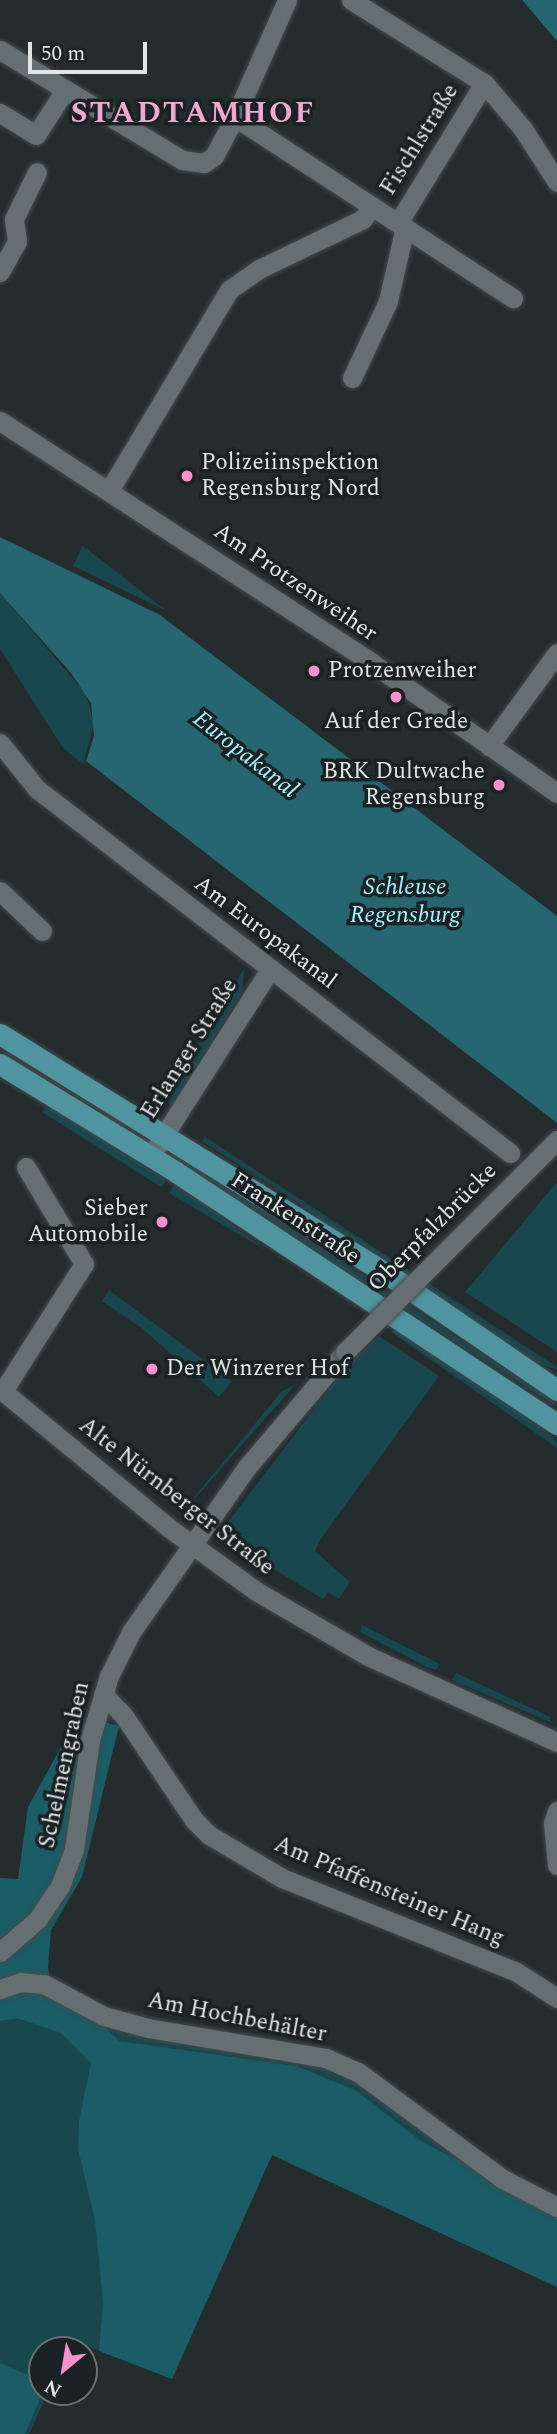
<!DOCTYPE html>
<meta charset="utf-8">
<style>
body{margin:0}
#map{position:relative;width:557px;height:2434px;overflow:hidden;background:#242c2d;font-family:Spectral,serif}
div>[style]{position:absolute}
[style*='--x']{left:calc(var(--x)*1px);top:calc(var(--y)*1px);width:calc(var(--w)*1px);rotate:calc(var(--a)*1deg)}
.green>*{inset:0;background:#18474e}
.forest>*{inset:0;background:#1a5d66}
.water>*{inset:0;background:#266670}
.roads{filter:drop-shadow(0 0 2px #444a4b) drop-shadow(0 0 2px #444a4b)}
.minor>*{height:19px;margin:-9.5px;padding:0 9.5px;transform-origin:9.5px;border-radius:9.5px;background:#656e70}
.major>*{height:21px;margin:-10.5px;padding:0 10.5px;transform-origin:10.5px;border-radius:10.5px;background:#4f949f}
.bridges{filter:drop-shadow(0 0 2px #444a4b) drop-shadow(0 0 2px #444a4b)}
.minor-bridge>*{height:19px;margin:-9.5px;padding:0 9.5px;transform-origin:9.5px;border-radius:9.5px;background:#656e70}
.dots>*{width:19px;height:19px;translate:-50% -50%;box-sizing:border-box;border:4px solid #1a2223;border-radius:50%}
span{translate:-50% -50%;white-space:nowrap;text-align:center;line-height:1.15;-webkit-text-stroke:7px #1a2223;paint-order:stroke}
.street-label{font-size:23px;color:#e0e5e6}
.poi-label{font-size:23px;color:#e0e5e6}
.left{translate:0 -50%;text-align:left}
.right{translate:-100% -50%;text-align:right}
.water-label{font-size:24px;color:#a6f2ff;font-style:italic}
.district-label{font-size:30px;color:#f0a7d0;font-weight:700;letter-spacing:2px}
.north{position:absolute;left:28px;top:2336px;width:70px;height:70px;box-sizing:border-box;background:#1a2223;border:2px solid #697071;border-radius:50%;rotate:210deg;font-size:19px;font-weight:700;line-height:28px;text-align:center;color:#e0e5e6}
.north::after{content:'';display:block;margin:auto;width:24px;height:32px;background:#f790cd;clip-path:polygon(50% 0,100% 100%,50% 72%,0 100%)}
.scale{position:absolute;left:28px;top:42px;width:119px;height:32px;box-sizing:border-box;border:4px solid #e0e5e6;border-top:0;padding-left:9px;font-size:21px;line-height:24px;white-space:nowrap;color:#e0e5e6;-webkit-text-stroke:5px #1a2223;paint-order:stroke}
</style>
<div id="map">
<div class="green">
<i style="clip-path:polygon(83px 545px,83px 546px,167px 611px,73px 566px)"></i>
<i style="clip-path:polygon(0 593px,86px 694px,94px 724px,83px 764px,63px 748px,0 649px)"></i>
<i style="clip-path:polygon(244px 969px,242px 992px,172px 1105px,164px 1099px)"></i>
<i style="clip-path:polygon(45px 1108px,52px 1108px,166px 1180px,161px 1187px,42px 1112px)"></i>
<i style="clip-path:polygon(205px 1137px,557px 1367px,557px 1370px,527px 1358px,335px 1232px,302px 1205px,202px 1141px)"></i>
<i style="clip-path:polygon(190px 1162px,554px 1401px,557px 1407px,186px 1169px)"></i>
<i style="clip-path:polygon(557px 1182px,557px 1352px,465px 1292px)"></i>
<i style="clip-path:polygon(174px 1185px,206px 1205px,267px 1251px,169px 1193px)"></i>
<i style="clip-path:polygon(109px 1290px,232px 1381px,219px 1397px,143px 1329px,102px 1301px)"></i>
<i style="clip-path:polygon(395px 1328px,518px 1410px,557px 1442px,557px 1448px,391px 1332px)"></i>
<i style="clip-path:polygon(379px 1336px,439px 1376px,320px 1540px,315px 1551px,350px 1582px,339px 1599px,328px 1592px,323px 1599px,218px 1535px,347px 1366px)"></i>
<i style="clip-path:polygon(295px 1385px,196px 1497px,191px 1501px,282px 1391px)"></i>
<i style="clip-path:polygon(362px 1625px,440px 1664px,436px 1670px,427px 1667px,360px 1632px)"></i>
<i style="clip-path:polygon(456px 1673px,550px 1717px,550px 1722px,452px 1680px)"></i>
<i style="clip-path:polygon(0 1989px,104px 2016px,326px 2058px,501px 2178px,557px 2287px,272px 2155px,172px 2379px,71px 2340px,67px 2350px,42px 2350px,42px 2392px,48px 2392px,29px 2434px,0 2434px)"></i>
</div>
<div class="forest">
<i style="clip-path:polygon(78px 1716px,119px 1726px,82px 1877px,51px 1930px,48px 1966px,52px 1999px,103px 2025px,119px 2041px,296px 2066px,355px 2090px,421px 2141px,557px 2213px,557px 2287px,272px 2155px,172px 2379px,99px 2351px,103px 2302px,95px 2220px,78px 2149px,79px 2121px,91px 2063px,61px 2033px,17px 2018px,0 2021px,0 1878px,18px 1879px,28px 1807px)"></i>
<i style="clip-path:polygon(0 2363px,42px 2381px,43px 2392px,25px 2434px,0 2434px)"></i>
</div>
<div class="water">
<i style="clip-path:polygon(522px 0,557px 0,557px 41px)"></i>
<i style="clip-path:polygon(0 537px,160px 615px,557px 916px,557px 1123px,86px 761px,94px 736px,91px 703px,71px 673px,0 593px)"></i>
</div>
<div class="roads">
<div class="minor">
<i style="--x:351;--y:0;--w:157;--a:32"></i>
<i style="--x:484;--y:83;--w:60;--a:49.7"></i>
<i style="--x:523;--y:129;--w:63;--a:57.3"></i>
<i style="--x:0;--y:50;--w:213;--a:31.1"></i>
<i style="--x:182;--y:160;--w:22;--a:8"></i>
<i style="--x:204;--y:163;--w:12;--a:-35"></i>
<i style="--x:214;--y:156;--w:44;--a:-61.7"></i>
<i style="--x:235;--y:117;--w:128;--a:-66"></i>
<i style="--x:0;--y:113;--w:42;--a:31.4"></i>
<i style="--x:36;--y:135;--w:54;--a:-57.2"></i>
<i style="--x:235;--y:117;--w:332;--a:33.1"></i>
<i style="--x:398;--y:223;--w:164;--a:-58.4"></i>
<i style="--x:0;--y:272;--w:35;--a:-61"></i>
<i style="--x:17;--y:241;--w:22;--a:-98"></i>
<i style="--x:14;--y:219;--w:52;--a:-63.9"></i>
<i style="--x:352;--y:378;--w:85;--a:-64.9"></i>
<i style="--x:388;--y:301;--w:76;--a:-77.1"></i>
<i style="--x:0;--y:421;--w:444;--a:33"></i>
<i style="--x:372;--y:663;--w:226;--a:35.1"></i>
<i style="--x:110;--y:489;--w:232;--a:-59.1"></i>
<i style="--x:229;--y:290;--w:37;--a:-35"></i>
<i style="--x:259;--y:269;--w:115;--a:-25.7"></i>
<i style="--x:363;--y:219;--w:16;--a:-55"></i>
<i style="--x:0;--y:743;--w:59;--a:51.2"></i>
<i style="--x:37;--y:789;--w:597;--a:37.58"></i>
<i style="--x:489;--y:746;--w:115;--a:-53.8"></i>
<i style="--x:0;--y:891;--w:58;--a:43.6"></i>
<i style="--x:150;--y:1157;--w:224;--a:-57.4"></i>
<i style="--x:0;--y:1389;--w:219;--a:39.4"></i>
<i style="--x:169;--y:1528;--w:107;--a:35.9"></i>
<i style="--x:256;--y:1591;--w:129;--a:30.1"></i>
<i style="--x:368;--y:1656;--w:208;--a:24.5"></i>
<i style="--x:3;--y:1391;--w:151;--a:-57.5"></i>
<i style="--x:84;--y:1264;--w:113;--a:-120.9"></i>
<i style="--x:103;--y:1694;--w:30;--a:46"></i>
<i style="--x:124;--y:1716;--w:125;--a:56.1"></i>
<i style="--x:194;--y:1820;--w:21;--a:45"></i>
<i style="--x:209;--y:1835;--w:85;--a:30.5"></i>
<i style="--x:282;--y:1878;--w:251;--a:21.8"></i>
<i style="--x:515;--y:1971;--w:50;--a:32.7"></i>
<i style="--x:557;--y:1811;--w:13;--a:108"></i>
<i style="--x:553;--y:1823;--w:42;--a:84.6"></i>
<i style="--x:0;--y:1952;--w:49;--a:-40.9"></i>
<i style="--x:37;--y:1920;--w:41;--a:-55.9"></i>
<i style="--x:60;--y:1886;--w:40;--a:-69"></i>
<i style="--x:74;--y:1849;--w:110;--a:-81.6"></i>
<i style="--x:90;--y:1740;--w:67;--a:-73.5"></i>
<i style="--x:109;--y:1676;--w:49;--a:-63.4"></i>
<i style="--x:131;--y:1632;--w:202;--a:-54.9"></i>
<i style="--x:247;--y:1467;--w:151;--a:-49.6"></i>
<i style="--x:0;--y:1989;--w:21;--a:-19"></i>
<i style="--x:20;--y:1982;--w:24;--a:5"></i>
<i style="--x:44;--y:1984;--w:68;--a:28.1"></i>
<i style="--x:104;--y:2016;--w:46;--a:15.3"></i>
<i style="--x:148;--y:2028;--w:181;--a:9.6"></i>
<i style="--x:326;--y:2058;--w:35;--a:24"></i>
<i style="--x:358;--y:2072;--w:178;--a:36.5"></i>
<i style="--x:501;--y:2178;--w:63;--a:27.4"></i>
</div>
<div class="major">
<i style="--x:0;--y:1034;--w:454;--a:31.8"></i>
<i style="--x:386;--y:1273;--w:207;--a:34.4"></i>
<i style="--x:0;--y:1064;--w:206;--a:31.5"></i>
<i style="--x:176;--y:1172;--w:457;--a:33.5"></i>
</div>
</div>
<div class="bridges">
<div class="minor-bridge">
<i style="--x:345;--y:1352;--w:300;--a:-45"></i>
</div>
</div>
<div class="dots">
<i style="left:187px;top:476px;background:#f790cd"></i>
<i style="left:314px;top:671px;background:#f790cd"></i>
<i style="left:396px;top:697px;background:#f790cd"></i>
<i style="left:499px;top:785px;background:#f790cd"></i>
<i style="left:162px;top:1222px;background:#f790cd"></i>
<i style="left:152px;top:1369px;background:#f790cd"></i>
</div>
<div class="street-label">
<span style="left:420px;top:140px;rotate:-58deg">Fischlstraße</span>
<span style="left:295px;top:583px;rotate:34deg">Am Protzenweiher</span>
<span style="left:265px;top:933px;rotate:37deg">Am Europakanal</span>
<span style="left:190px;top:1049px;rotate:-58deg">Erlanger Straße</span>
<span style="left:295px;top:1219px;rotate:33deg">Frankenstraße</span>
<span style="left:433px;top:1228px;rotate:-45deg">Oberpfalzbrücke</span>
<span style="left:176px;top:1497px;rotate:38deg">Alte Nürnberger Straße</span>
<span style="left:65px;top:1765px;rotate:-78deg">Schelmengraben</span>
<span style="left:389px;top:1892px;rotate:23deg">Am Pfaffensteiner Hang</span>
<span style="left:237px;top:2018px;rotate:11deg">Am Hochbehälter</span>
</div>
<div class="poi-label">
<span class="left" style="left:201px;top:476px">Polizeiinspektion<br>Regensburg Nord</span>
<span class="left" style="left:328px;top:671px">Protzenweiher</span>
<span style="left:396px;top:722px">Auf der Grede</span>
<span class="right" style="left:485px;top:785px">BRK Dultwache<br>Regensburg</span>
<span class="right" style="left:148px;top:1222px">Sieber<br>Automobile</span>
<span class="left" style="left:166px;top:1369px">Der Winzerer Hof</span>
</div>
<div class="water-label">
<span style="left:245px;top:755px;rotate:38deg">Europakanal</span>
<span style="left:405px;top:902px">Schleuse<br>Regensburg</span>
</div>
<div class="district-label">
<span style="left:193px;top:113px">STADTAMHOF</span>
</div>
<div class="north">N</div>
<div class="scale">50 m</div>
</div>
